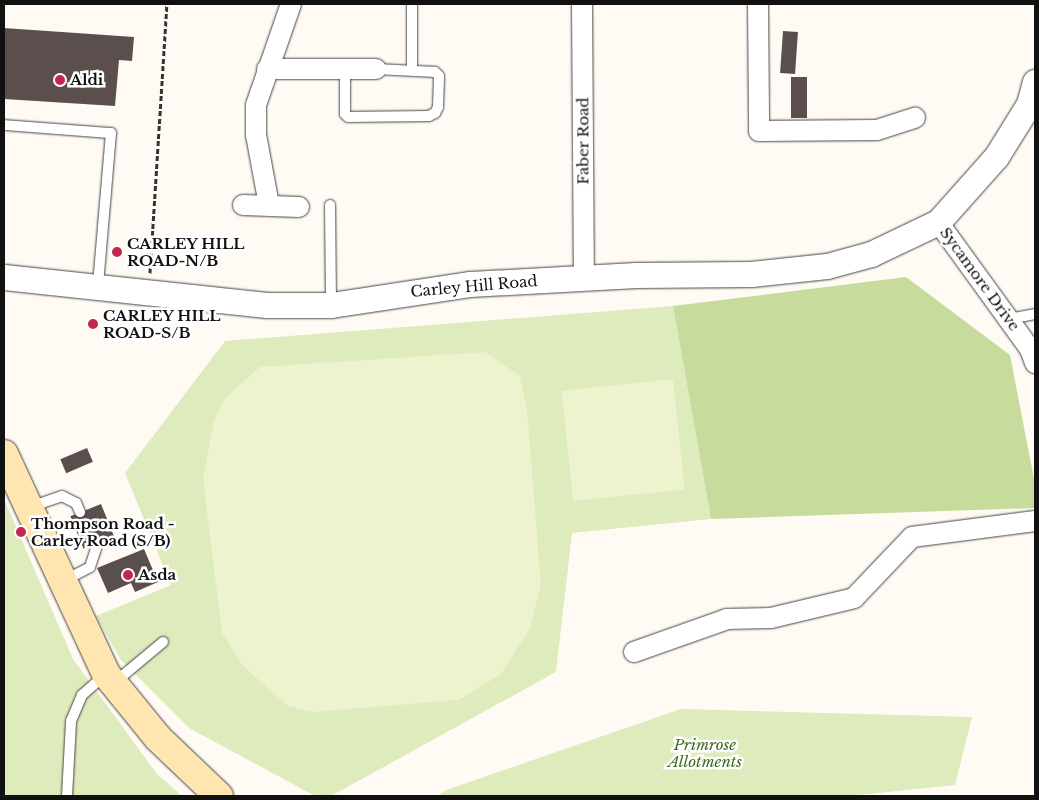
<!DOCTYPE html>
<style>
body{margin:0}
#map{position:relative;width:1039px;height:800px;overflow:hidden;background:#fffbf4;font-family:"Libre Baskerville",serif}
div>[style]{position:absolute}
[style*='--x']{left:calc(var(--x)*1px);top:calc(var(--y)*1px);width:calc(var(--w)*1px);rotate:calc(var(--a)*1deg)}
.green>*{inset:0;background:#deebbd}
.forest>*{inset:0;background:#c6db9c}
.pitch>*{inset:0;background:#edf2cf;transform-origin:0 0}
.building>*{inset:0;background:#5a4f4d;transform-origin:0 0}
.path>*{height:3px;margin-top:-1.5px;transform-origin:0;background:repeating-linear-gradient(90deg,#333 0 5px,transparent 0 7.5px)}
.roads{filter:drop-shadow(0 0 1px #444) drop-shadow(0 0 1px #444)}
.service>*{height:10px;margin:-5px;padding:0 5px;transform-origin:5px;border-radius:5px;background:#fff}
.minor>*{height:20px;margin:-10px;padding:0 10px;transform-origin:10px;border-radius:10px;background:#fff}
.tertiary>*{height:25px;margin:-12.5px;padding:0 12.5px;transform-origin:12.5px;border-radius:12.5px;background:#fff}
.secondary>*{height:28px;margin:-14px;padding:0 14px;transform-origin:14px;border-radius:14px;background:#ffe6b0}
.dots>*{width:14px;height:14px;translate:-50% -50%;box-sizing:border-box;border:2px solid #fff;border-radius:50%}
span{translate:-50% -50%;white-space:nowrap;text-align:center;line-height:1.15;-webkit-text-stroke:5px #fff;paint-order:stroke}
.poi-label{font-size:15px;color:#111;font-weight:700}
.left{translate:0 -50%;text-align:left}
.street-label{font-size:15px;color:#111}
.park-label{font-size:15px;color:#3e6a1f;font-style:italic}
.frame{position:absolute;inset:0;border:5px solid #111;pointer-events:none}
</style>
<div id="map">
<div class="green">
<i style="clip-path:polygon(673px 306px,711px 519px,572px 533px,556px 672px,331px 796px,315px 796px,189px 728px,121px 660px,96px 616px,171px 585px,125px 473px,225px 341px)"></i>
<i style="clip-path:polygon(4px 499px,73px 659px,157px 774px,182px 796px,4px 796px)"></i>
<i style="clip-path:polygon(681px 709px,972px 717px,955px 785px,850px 796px,438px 796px,446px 790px)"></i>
</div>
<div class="forest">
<i style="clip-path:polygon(906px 277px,1010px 355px,1035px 484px,1035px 508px,711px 519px,673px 306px)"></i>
</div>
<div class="pitch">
<i style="clip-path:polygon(485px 352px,520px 376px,527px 409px,541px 586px,529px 630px,501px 674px,459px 700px,314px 712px,288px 706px,243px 666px,222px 633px,203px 479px,214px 421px,226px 397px,260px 367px)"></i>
<i style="left:673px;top:379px;width:111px;height:112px;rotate:84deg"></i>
</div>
<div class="building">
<i style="clip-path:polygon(4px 28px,134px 37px,132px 61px,119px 60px,115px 106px,4px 99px)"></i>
<i style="left:783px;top:31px;width:15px;height:42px;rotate:4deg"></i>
<i style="left:791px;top:77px;width:16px;height:41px"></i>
<i style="left:87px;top:448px;width:15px;height:29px;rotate:67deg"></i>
<i style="left:101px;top:504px;width:35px;height:33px;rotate:68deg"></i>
<i style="clip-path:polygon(144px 549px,158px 582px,135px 592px,131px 583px,108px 593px,97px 568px)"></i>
</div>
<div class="path">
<i style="--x:150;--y:273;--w:270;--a:-86.4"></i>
</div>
<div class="roads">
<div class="service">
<i style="--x:345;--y:69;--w:45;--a:90"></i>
<i style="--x:345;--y:114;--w:4;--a:45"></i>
<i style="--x:348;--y:117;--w:81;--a:-0.7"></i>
<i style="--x:429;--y:116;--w:7;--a:-27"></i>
<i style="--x:435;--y:113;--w:7;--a:-63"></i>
<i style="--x:438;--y:107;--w:31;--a:-88"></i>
<i style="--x:439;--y:76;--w:6;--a:-135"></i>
<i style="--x:435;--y:72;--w:59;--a:-177.1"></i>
<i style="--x:412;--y:70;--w:66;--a:-90"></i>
<i style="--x:4;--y:125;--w:107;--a:4.3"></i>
<i style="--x:111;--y:133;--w:154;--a:94.9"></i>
<i style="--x:330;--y:205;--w:99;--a:89.4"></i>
<i style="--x:1009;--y:319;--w:26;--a:-11"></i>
<i style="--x:30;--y:507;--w:34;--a:-19"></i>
<i style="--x:62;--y:496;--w:16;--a:27"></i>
<i style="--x:76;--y:503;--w:10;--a:66"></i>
<i style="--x:63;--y:581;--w:30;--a:-27"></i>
<i style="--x:90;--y:567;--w:19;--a:-72"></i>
<i style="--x:96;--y:549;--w:4;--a:-104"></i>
<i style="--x:114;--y:683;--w:64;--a:-39.9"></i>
<i style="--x:67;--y:796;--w:75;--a:-86.9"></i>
<i style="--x:71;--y:721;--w:28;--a:-67"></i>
<i style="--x:82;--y:695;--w:30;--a:-41"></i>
</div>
<div class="minor">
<i style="--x:582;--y:4;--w:274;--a:89.6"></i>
<i style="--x:758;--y:4;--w:127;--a:89.5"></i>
<i style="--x:759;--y:131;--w:118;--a:-0.5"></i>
<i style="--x:877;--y:130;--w:40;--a:-18"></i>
<i style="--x:267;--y:69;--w:109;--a:0"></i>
<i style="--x:243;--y:205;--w:56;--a:2"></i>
<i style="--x:269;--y:205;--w:71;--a:-100.5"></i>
<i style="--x:256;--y:135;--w:30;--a:-90"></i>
<i style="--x:256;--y:105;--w:107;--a:-70.9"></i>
<i style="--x:938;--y:222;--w:157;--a:54.1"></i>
<i style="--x:1030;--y:349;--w:15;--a:70"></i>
<i style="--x:634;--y:652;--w:99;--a:-19.5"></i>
<i style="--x:727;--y:619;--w:44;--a:-1.3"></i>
<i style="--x:771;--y:618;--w:85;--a:-13.5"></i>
<i style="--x:854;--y:598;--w:84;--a:-46.4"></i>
<i style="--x:912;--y:537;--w:124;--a:-7.4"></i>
</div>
<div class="tertiary">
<i style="--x:4;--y:277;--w:264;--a:6.1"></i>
<i style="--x:267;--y:305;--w:64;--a:0"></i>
<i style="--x:331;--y:305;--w:141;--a:-8.6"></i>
<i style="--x:470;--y:284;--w:166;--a:-3.1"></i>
<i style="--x:636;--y:275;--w:115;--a:-0.5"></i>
<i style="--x:751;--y:274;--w:76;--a:-6"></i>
<i style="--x:827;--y:266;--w:46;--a:-15.3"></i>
<i style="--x:871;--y:254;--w:74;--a:-25.5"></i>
<i style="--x:938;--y:222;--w:87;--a:-48.3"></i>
<i style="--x:996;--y:157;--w:62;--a:-58.1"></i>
<i style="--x:1029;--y:104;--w:23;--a:-75"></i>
</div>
<div class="secondary">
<i style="--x:4;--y:454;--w:242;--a:65.1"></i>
<i style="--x:106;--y:674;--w:82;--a:50.9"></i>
<i style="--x:158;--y:738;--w:84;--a:43.6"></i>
</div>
</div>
<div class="dots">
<i style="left:60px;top:80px;background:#c3274e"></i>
<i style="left:117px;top:252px;background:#c3274e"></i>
<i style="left:93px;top:324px;background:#c3274e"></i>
<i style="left:21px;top:532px;background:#c3274e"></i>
<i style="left:128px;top:575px;background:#c3274e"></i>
</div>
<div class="poi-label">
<span class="left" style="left:70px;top:80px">Aldi</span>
<span class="left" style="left:127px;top:252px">CARLEY HILL<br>ROAD-N/B</span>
<span class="left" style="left:103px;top:324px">CARLEY HILL<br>ROAD-S/B</span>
<span class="left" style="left:31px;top:532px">Thompson Road -<br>Carley Road (S/B)</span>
<span class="left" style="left:138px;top:575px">Asda</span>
</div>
<div class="street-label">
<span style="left:583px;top:141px;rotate:-90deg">Faber Road</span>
<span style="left:980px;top:279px;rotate:54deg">Sycamore Drive</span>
<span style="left:474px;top:286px;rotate:-5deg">Carley Hill Road</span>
</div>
<div class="park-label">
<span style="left:705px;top:753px">Primrose<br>Allotments</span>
</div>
<div class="frame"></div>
</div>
